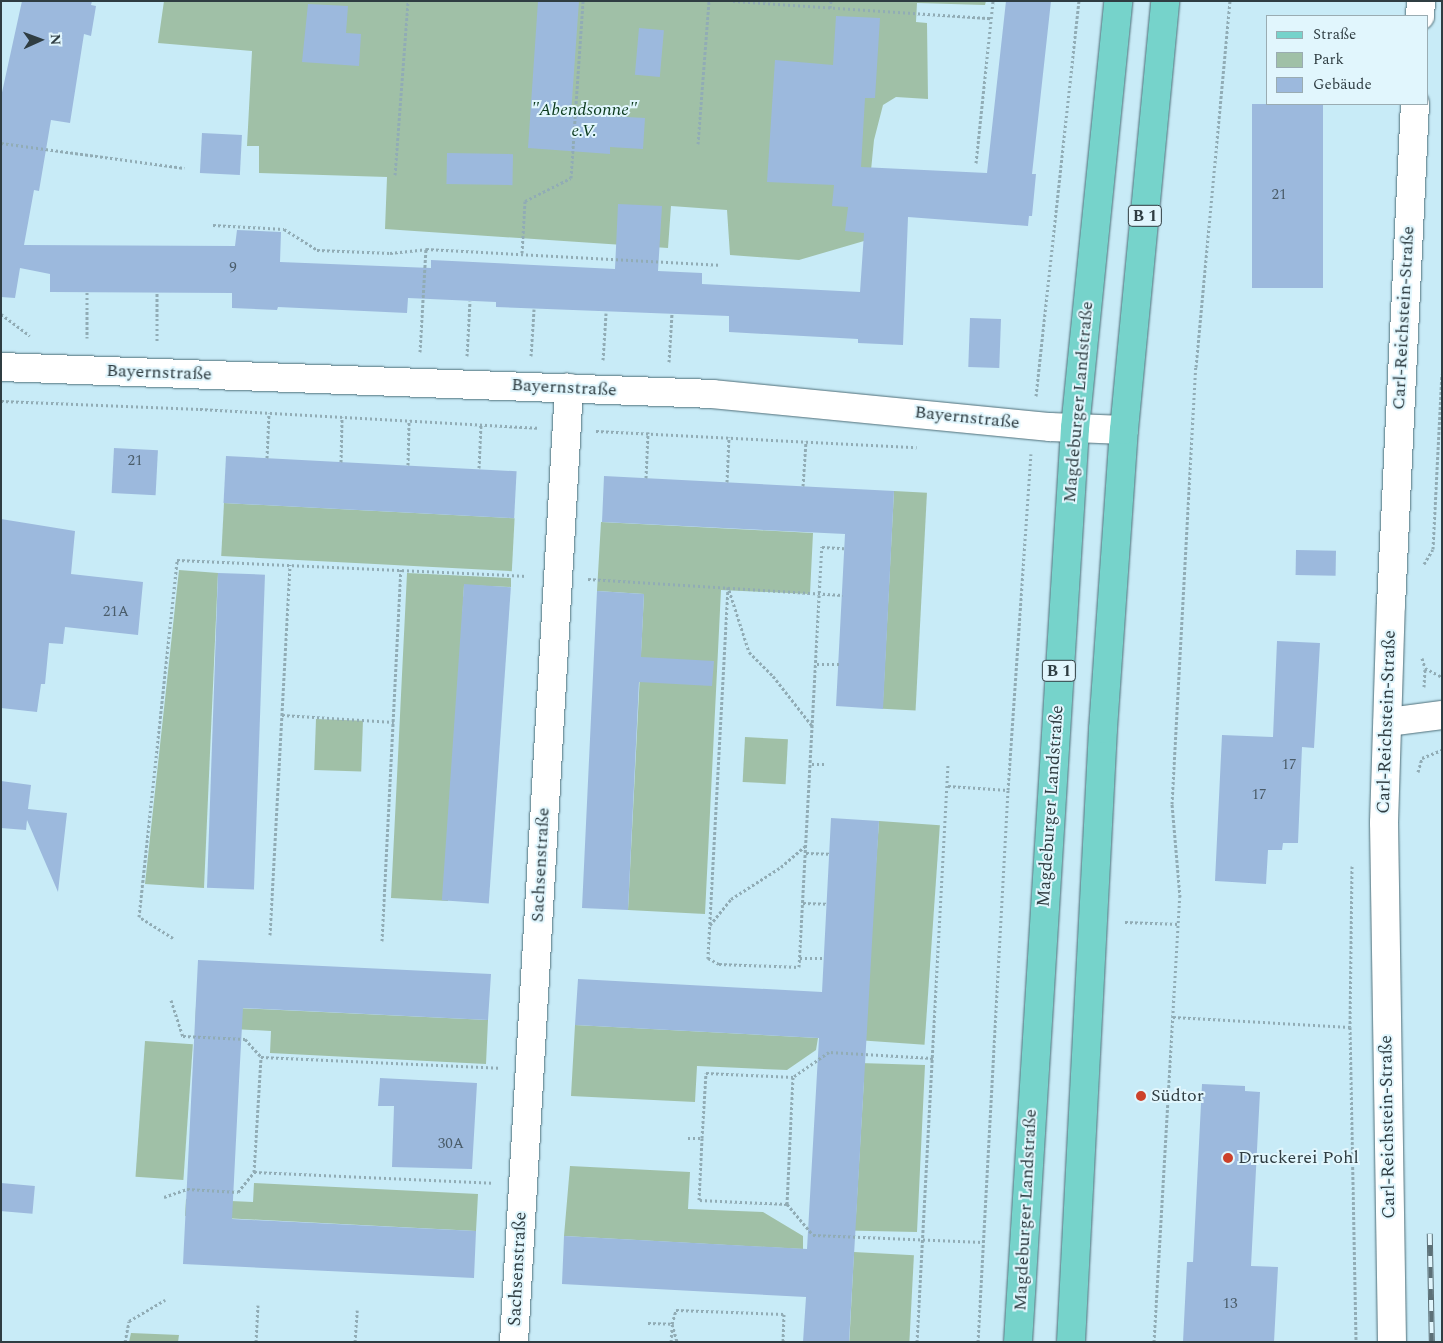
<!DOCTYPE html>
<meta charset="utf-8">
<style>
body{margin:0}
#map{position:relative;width:1443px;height:1343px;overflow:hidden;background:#c8ebf7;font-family:Spectral,serif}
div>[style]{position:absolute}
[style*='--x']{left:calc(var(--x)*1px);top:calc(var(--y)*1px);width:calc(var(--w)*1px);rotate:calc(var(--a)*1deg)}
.green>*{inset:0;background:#a0c0a7;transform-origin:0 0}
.building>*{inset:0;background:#9cb9dd;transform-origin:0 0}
.path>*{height:3px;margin-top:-1.5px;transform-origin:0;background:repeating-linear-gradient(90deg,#91acb5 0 2.5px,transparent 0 5px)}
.roads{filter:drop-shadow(0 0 1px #4f6e78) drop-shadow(0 0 1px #4f6e78)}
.minor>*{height:28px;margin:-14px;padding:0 14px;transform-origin:14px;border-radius:14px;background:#fff}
.primary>*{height:28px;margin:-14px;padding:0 14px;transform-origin:14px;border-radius:14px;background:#76d3cb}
.rail>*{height:5.5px;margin-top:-2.75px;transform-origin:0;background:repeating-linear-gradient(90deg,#e1f6fd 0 11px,#5c7077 0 22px);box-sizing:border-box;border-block:1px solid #5c7077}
.dots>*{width:14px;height:14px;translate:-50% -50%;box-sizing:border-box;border:2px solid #e1f6fd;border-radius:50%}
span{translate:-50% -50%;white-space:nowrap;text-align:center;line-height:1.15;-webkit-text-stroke:4px #e1f6fd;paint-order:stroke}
.number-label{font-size:15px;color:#4a5c69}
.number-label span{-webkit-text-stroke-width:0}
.shield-label span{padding:1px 4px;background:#e1f6fd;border:1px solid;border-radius:4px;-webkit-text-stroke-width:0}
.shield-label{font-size:16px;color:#2f3d42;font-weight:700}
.park-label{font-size:18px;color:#0a3a1c;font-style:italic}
.street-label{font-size:18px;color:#2f3d42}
.poi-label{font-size:18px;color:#2f3d42}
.left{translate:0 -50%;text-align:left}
.frame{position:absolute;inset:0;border:2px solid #2f3d42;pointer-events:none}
.legend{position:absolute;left:1266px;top:15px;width:162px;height:90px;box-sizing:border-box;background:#e1f6fd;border:1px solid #9aacb2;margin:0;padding:6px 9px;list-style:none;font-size:15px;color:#2f3d42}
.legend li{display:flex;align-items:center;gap:10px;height:25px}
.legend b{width:25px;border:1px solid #9aacb2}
.north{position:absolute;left:15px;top:15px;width:50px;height:50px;-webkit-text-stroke:4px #e1f6fd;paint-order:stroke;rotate:88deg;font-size:14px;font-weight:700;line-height:20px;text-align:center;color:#2f3d42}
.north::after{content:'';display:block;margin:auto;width:18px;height:22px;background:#2f3d42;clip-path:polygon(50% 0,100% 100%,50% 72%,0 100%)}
</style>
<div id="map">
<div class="green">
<i style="clip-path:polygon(164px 1px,986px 1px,985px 5px,917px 3px,916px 22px,927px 23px,928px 99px,896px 97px,883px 105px,874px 140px,864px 241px,799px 260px,730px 255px,727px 210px,671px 206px,668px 248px,385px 229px,387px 177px,259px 173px,259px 146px,247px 146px,252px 51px,158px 43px)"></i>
<i style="left:894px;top:491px;width:33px;height:218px;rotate:3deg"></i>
<i style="left:224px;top:503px;width:291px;height:53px;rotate:3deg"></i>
<i style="clip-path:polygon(601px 522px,813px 533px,810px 594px,721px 590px,705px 914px,628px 910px,644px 594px,597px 591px)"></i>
<i style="clip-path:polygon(179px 570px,218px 573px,204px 888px,145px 884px)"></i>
<i style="clip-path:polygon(407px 573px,511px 578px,511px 587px,464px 585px,448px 901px,391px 898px)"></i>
<i style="left:316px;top:719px;width:47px;height:51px;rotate:2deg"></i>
<i style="left:745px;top:737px;width:43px;height:45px;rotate:3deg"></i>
<i style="left:879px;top:821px;width:61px;height:220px;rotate:4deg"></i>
<i style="clip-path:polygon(196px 1006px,488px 1020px,486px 1064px,270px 1053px,271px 1031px,195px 1027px)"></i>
<i style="clip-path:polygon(575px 1025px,818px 1038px,816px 1050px,787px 1070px,697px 1066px,695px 1102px,571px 1096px)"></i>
<i style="left:145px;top:1041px;width:48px;height:136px;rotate:4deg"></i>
<i style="clip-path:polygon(827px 1062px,925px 1065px,917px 1232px,824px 1230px,856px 1215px,864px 1079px)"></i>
<i style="clip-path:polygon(570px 1166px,690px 1172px,688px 1209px,763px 1212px,803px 1236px,803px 1249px,564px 1236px)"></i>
<i style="clip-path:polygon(254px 1183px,478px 1194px,476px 1231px,185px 1216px,186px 1199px,253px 1202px)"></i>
<i style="left:854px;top:1252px;width:60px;height:90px;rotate:3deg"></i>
<i style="clip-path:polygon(131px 1333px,179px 1335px,178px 1342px,129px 1342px)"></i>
</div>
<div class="building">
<i style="clip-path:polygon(22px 1px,92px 1px,91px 5px,96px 6px,91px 36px,84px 34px,70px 123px,51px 120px,39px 191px,34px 190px,24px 245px,235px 246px,237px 230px,281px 232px,280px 262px,431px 268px,431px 260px,615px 269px,618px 204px,662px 206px,658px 271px,702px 273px,702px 284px,860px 292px,864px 233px,845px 231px,848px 207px,832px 206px,834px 185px,767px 182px,775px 60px,833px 65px,836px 16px,880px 18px,875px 98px,865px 98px,861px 167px,987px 173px,1006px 1px,1051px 1px,1032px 174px,1036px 174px,1032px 216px,1029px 216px,1028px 226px,908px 217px,903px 345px,858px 343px,858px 339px,729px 332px,729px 316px,496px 307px,496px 302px,408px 298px,407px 313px,278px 307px,277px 310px,232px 308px,232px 293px,50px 292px,50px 274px,20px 268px,15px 298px,1px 297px,1px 97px)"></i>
<i style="clip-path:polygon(538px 1px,579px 1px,571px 114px,645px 118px,643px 149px,610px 147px,610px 154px,528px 148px)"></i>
<i style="clip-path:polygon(308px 4px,348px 6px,346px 33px,361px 34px,359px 66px,302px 62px)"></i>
<i style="left:639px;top:28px;width:25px;height:47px;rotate:5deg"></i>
<i style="left:1252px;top:104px;width:71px;height:184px"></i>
<i style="left:202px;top:133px;width:40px;height:40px;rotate:3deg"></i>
<i style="left:447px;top:153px;width:66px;height:31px;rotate:1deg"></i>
<i style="left:970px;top:318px;width:31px;height:49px;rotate:2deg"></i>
<i style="left:114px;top:448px;width:44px;height:45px;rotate:3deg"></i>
<i style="left:226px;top:456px;width:291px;height:47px;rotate:3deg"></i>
<i style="clip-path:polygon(604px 476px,894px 491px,883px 709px,836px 706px,845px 534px,602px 522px)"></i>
<i style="clip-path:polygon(1px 519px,75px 531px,71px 574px,143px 582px,138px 635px,65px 627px,63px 644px,49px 643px,45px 684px,41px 684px,37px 712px,1px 708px)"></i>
<i style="left:1296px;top:550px;width:40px;height:25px;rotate:1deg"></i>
<i style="left:218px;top:573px;width:47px;height:315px;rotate:2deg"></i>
<i style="left:464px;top:584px;width:47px;height:317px;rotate:4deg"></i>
<i style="clip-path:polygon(597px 591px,644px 594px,641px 657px,714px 661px,712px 686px,639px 682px,628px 910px,582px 908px)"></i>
<i style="clip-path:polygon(1277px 641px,1320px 643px,1314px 748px,1302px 747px,1298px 843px,1283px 843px,1282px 850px,1268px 850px,1266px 884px,1215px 881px,1222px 735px,1273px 737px)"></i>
<i style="clip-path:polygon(1px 781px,31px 785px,28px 809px,67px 813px,58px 892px,27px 820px,26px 830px,1px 828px)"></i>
<i style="clip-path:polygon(831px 818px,879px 821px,849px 1342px,803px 1342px,806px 1297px,562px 1284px,564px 1236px,807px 1249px,819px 1038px,575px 1025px,578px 979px,822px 992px)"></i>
<i style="clip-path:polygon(198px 960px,491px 974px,488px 1020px,243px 1008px,239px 1081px,232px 1219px,476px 1231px,474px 1278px,183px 1264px)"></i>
<i style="clip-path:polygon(380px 1078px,477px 1083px,472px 1169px,392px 1167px,394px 1106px,378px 1106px)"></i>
<i style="clip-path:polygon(1202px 1084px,1245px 1086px,1245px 1091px,1260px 1092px,1251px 1266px,1278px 1267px,1274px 1342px,1183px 1342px,1187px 1262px,1193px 1262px)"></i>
<i style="left:1px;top:1183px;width:34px;height:28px;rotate:5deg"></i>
</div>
<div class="path">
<i style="--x:733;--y:1;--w:259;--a:3.8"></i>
<i style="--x:830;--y:8;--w:7;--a:-82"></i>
<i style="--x:1;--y:143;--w:185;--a:7.8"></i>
<i style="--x:698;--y:144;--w:143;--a:-85.6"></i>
<i style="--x:976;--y:163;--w:163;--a:-84"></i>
<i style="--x:395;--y:175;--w:174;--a:-85.7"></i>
<i style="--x:213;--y:225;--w:71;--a:3.2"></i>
<i style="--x:284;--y:229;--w:39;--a:32"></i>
<i style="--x:317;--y:250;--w:73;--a:2.4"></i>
<i style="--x:390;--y:253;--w:36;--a:-6"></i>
<i style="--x:522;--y:253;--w:52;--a:-86.7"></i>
<i style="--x:525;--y:201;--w:51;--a:-26.6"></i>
<i style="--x:571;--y:178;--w:177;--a:-86.1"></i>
<i style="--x:87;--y:292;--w:46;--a:90"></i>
<i style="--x:1;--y:314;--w:36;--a:37"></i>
<i style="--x:157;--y:341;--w:49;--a:-90"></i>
<i style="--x:420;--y:352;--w:103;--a:-86.7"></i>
<i style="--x:426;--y:249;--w:293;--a:3.1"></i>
<i style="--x:467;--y:356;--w:55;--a:-86.9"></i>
<i style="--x:531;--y:356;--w:47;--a:-86.3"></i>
<i style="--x:603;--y:360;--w:47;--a:-86.3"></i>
<i style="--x:669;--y:362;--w:49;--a:-86.5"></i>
<i style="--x:1036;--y:396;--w:397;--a:-83.8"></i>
<i style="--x:1;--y:401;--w:199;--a:2.3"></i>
<i style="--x:200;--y:409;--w:338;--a:3.2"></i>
<i style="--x:596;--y:431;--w:321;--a:2.9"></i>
<i style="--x:267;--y:458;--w:45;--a:-87.5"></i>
<i style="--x:341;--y:462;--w:45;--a:-88.7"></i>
<i style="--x:408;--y:465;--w:45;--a:-88.7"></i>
<i style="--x:479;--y:468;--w:44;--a:-87.4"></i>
<i style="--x:646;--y:478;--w:46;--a:-87.5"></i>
<i style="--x:727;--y:482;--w:45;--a:-87.5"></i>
<i style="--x:803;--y:486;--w:45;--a:-86.2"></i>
<i style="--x:1424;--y:564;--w:17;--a:-59"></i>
<i style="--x:1433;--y:549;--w:175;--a:-87.1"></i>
<i style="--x:588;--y:579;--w:255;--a:3.6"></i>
<i style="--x:728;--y:587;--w:372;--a:93.1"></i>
<i style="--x:708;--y:958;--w:13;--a:29"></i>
<i style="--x:719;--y:964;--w:80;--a:2.1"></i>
<i style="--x:799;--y:967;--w:421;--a:-86.9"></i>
<i style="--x:822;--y:547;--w:22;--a:3"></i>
<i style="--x:729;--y:590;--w:65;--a:72.1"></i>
<i style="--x:749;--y:652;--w:34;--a:45"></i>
<i style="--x:773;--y:676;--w:65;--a:51.9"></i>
<i style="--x:1422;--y:658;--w:10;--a:73"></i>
<i style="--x:1425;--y:668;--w:19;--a:28"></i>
<i style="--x:817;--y:664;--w:22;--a:0"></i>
<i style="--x:1424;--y:687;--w:19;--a:-87"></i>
<i style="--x:282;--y:715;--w:112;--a:3.6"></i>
<i style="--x:812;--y:764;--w:13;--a:0"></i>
<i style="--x:1418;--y:772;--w:15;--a:-74"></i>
<i style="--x:1422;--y:758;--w:22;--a:-22"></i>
<i style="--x:948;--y:786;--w:60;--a:3.8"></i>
<i style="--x:806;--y:853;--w:23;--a:2"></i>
<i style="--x:1352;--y:866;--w:161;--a:90.7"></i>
<i style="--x:1350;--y:1027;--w:315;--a:88.9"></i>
<i style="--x:803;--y:903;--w:23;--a:2"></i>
<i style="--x:1125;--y:922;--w:54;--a:2.1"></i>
<i style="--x:710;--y:925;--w:33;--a:-51"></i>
<i style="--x:731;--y:899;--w:59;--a:-32.6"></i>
<i style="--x:781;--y:867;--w:33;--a:-41"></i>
<i style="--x:270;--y:935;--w:371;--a:-86.9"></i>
<i style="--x:173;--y:938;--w:40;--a:-148"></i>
<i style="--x:139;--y:917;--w:359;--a:-83.9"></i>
<i style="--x:177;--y:560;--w:350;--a:2.6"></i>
<i style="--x:382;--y:941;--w:372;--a:-87.1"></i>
<i style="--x:800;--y:958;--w:24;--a:0"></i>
<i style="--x:171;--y:1000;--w:38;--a:72"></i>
<i style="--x:183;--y:1036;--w:62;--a:2.8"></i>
<i style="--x:245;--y:1039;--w:24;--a:48"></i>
<i style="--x:261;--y:1057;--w:238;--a:2.6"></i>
<i style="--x:1173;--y:1017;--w:177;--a:3.2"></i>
<i style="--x:933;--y:1058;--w:104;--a:-176.7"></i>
<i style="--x:829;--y:1052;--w:44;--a:145.2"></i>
<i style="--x:793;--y:1077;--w:127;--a:92.7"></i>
<i style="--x:787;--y:1204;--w:40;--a:50"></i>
<i style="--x:813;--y:1235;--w:170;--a:2.4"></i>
<i style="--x:688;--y:1138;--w:14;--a:0"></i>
<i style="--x:254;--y:1172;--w:115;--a:-86.5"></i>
<i style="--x:164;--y:1197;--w:24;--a:-19"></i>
<i style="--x:187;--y:1189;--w:51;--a:3.4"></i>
<i style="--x:238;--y:1192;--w:26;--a:-51"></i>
<i style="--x:254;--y:1172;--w:238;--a:2.6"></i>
<i style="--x:787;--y:1204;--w:88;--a:-177.4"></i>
<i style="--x:699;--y:1200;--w:62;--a:-87.2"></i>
<i style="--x:702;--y:1138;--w:65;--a:-86.5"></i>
<i style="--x:706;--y:1073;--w:87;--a:2.6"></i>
<i style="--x:648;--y:1323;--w:24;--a:2"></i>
<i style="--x:672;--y:1324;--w:15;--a:-74"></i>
<i style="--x:676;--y:1310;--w:108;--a:2.1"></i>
<i style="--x:784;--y:1314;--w:28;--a:92"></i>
<i style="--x:672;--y:1324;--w:19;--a:74"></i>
<i style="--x:125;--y:1342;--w:21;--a:-79"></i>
<i style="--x:129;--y:1321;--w:42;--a:-30.3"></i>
<i style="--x:256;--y:1342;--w:37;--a:-87"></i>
<i style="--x:355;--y:1342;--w:32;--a:-86"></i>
<i style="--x:671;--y:1342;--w:15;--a:-86"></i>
<i style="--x:917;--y:1342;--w:579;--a:-86.93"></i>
<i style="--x:978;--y:1342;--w:553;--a:-86.89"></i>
<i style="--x:1008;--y:790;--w:337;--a:-86.1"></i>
<i style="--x:1154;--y:1342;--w:446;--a:-86.7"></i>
<i style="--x:1180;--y:897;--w:93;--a:-94.9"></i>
<i style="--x:1172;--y:804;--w:438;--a:-86.9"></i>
<i style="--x:1196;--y:367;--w:368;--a:-84.7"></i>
</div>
<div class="roads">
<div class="minor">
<i style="--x:1420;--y:16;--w:15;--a:-86"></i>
<i style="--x:1;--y:367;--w:712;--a:2.17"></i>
<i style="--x:712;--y:394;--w:340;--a:5.6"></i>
<i style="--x:1050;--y:427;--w:74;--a:2.3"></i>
<i style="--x:1388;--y:722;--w:54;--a:-7.4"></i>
<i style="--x:514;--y:1342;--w:956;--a:-86.7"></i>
<i style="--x:1392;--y:1342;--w:519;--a:-90.88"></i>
<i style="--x:1384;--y:823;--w:218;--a:-88.2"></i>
<i style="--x:1391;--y:605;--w:502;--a:-87.26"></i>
</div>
<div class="primary">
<i style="--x:1018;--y:1342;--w:916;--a:-86.43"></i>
<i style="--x:1075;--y:428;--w:429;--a:-84.2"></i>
<i style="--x:1071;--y:1342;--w:614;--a:-87.01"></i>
<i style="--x:1103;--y:729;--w:300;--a:-86"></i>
<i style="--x:1124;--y:430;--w:431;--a:-84.5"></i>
</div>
</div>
<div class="rail">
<i style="--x:1430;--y:1234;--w:108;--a:88.9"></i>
</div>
<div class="dots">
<i style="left:1141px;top:1096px;background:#cc412a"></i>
<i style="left:1228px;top:1158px;background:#cc412a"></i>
</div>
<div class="number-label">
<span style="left:1279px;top:195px">21</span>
<span style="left:233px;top:268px">9</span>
<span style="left:135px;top:461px">21</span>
<span style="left:116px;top:612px">21A</span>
<span style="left:1289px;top:765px">17</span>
<span style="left:1259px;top:795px">17</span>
<span style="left:451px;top:1144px">30A</span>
<span style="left:1230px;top:1304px">13</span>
</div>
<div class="shield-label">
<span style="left:1145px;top:216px">B 1</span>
<span style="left:1059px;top:671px">B 1</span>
</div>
<div class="park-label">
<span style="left:584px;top:121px">"Abendsonne"<br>e.V.</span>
</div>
<div class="street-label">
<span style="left:1404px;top:318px;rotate:-87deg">Carl-Reichstein-Straße</span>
<span style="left:159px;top:373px;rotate:2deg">Bayernstraße</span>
<span style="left:564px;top:388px;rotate:3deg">Bayernstraße</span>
<span style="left:1079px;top:402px;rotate:-85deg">Magdeburger Landstraße</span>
<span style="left:967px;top:418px;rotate:6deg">Bayernstraße</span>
<span style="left:1387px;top:722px;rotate:-88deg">Carl-Reichstein-Straße</span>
<span style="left:1051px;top:806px;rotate:-86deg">Magdeburger Landstraße</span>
<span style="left:541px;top:865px;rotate:-87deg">Sachsenstraße</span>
<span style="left:1388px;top:1127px;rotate:-91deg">Carl-Reichstein-Straße</span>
<span style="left:1026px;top:1210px;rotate:-87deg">Magdeburger Landstraße</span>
<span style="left:518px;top:1269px;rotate:-87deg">Sachsenstraße</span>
</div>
<div class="poi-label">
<span class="left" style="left:1151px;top:1096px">Südtor</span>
<span class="left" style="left:1238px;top:1158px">Druckerei Pohl</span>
</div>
<div class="frame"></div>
<ul class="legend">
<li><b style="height:6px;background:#76d3cb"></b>Straße</li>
<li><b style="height:14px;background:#a0c0a7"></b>Park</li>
<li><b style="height:14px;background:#9cb9dd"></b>Gebäude</li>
</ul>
<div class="north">N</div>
</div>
